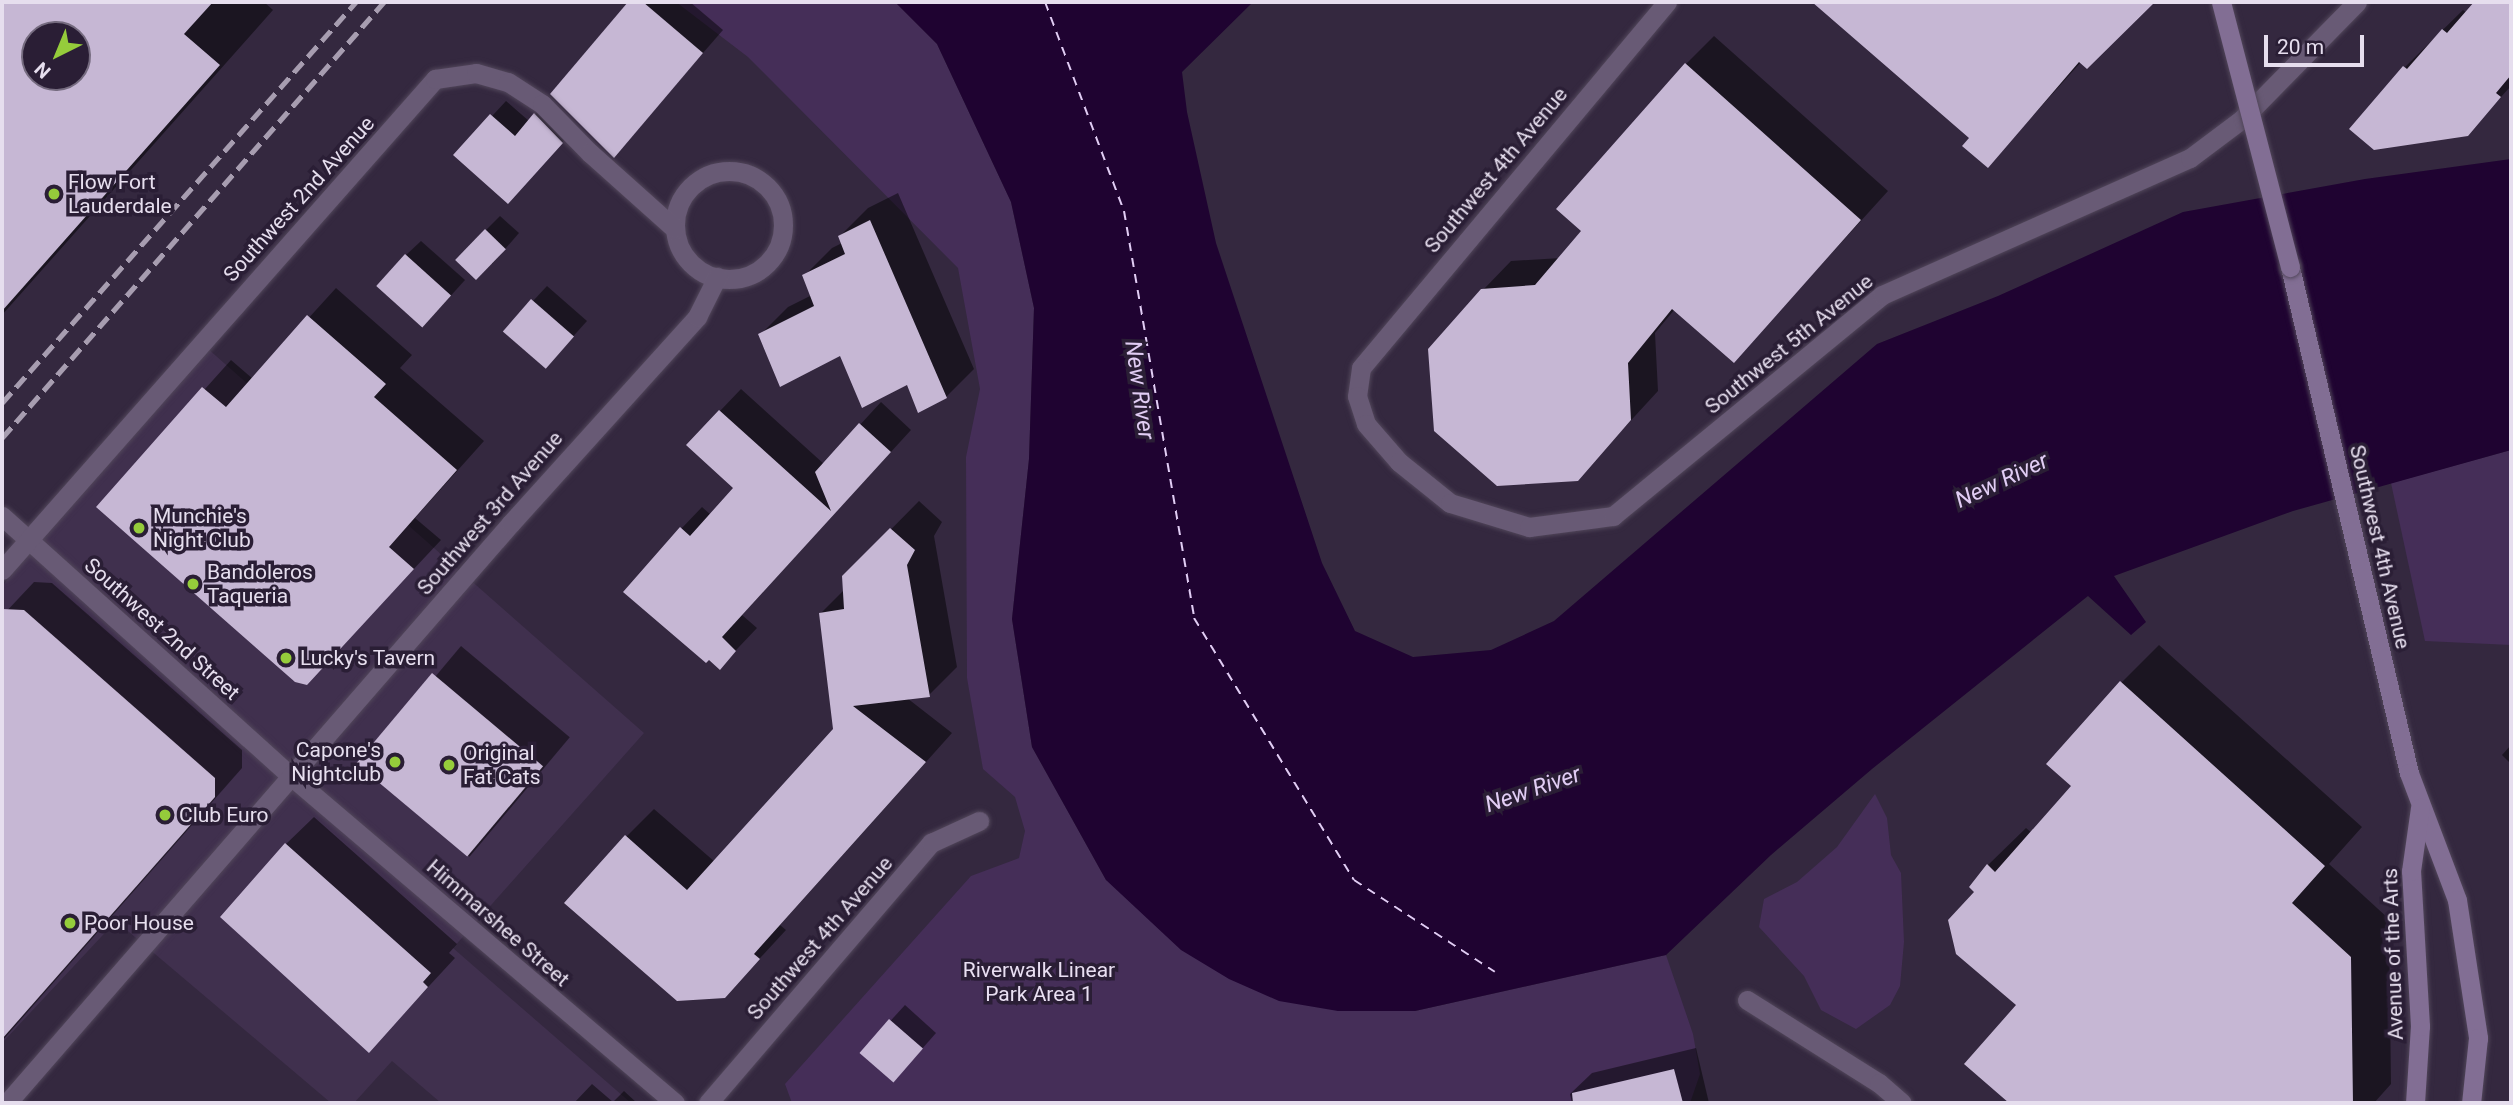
<!DOCTYPE html>
<style>
body{margin:0}
#map{position:relative;width:2513px;height:1105px;overflow:hidden;background:#34283f;font-family:Roboto,sans-serif}
div>[style]{position:absolute}
[style*='--x']{left:calc(var(--x)*1px);top:calc(var(--y)*1px);width:calc(var(--w)*1px);rotate:calc(var(--a)*1deg)}
.built>*{inset:0;background:#40304e}
.green>*{inset:0;background:#452e58}
.water>*{inset:0;background:#1f0331}
.shadow>*{inset:0;background:#0007;transform-origin:0 0}
.ferry>*{height:2px;margin-top:-1px;transform-origin:0;background:repeating-linear-gradient(90deg,#e1cdf4 0 9px,transparent 0 16px)}
.building>*{inset:0;background:#c6b7d4;transform-origin:0 0}
.roads{filter:drop-shadow(0 0 2px #51465a) drop-shadow(0 0 2px #51465a)}
.minor>*{height:19px;margin:-9.5px;padding:0 9.5px;transform-origin:9.5px;border-radius:9.5px;background:#685a75}
.minor>.ring{margin:-9.5px;padding:0;box-sizing:content-box;background:none;border:19px solid #685a75;border-radius:50%}
.secondary>*{height:19px;margin:-9.5px;padding:0 9.5px;transform-origin:9.5px;border-radius:9.5px;background:#826e94}
.rail>*{height:5px;margin-top:-2.5px;transform-origin:0;background:repeating-linear-gradient(90deg,#a79db0 0 14px,transparent 0 21px)}
.bridges{filter:drop-shadow(0 0 2px #51465a) drop-shadow(0 0 2px #51465a)}
.secondary-bridge>*{height:19px;margin:-9.5px;padding:0 9.5px;transform-origin:9.5px;border-radius:9.5px;background:#826e94}
.dots>*{width:19px;height:19px;translate:-50% -50%;box-sizing:border-box;border:4px solid #2a1e35;border-radius:50%}
span{translate:-50% -50%;white-space:nowrap;text-align:center;line-height:1.15;-webkit-text-stroke:7px #2a1e35;paint-order:stroke}
.street-label{font-size:21px;color:#e6deee}
.poi-label{font-size:21px;color:#e6deee}
.left{translate:0 -50%;text-align:left}
.right{translate:-100% -50%;text-align:right}
.park-label{font-size:21px;color:#e9dff2}
.water-label{font-size:23px;color:#e1cdf4;font-style:italic}
.frame{position:absolute;inset:0;border:4px solid #e6deee;pointer-events:none}
.north{position:absolute;left:21px;top:21px;width:70px;height:70px;box-sizing:border-box;background:#2a1e35;border:2px solid #756b7f;border-radius:50%;rotate:223deg;font-size:19px;font-weight:700;line-height:28px;text-align:center;color:#e6deee}
.north::after{content:'';display:block;margin:auto;width:24px;height:32px;background:#95cc3b;clip-path:polygon(50% 0,100% 100%,50% 72%,0 100%)}
.scale{position:absolute;left:2264px;top:35px;width:100px;height:32px;box-sizing:border-box;border:4px solid #e6deee;border-top:0;padding-left:9px;font-size:21px;line-height:24px;white-space:nowrap;color:#e6deee;-webkit-text-stroke:5px #2a1e35;paint-order:stroke}
</style>
<div id="map">
<div class="built">
<i style="clip-path:polygon(207px 348px,644px 733px,453px 948px,631px 1103px,441px 1103px,392px 1061px,354px 1103px,331px 1103px,116px 921px,2px 1043px,2px 586px)"></i>
</div>
<div class="green">
<i style="clip-path:polygon(676px 2px,895px 2px,937px 44px,1011px 202px,1034px 308px,1029px 459px,1012px 619px,1032px 747px,1106px 880px,1338px 1011px,1415px 1011px,1666px 955px,1693px 1034px,1700px 1074px,1690px 1103px,792px 1103px,785px 1084px,971px 876px,1019px 858px,1025px 831px,1015px 797px,983px 769px,967px 678px,966px 457px,980px 389px,958px 268px,748px 57px)"></i>
<i style="clip-path:polygon(2511px 450px,2511px 645px,2425px 641px,2391px 483px)"></i>
<i style="clip-path:polygon(1875px 794px,1887px 818px,1891px 855px,1901px 873px,1904px 942px,1900px 986px,1890px 1005px,1856px 1029px,1821px 1010px,1804px 976px,1759px 927px,1764px 899px,1797px 882px,1837px 847px)"></i>
</div>
<div class="water">
<i style="clip-path:polygon(895px 2px,1253px 2px,1182px 72px,1187px 112px,1216px 243px,1322px 563px,1355px 631px,1413px 657px,1491px 650px,1554px 621px,1877px 344px,1998px 296px,2183px 212px,2365px 179px,2511px 159px,2511px 450px,2293px 511px,2114px 576px,2146px 622px,2131px 635px,2088px 596px,1872px 769px,1771px 855px,1666px 955px,1415px 1011px,1338px 1011px,1279px 1001px,1229px 979px,1181px 950px,1106px 880px,1032px 747px,1012px 619px,1029px 459px,1034px 308px,1011px 202px,937px 44px)"></i>
</div>
<div class="shadow">
<i style="clip-path:polygon(evenodd,2px 2px,264px 2px,273px 10px,2px 315px,2px 2px,35px 35px,77px 35px,77px 77px,35px 77px,35px 35px)"></i>
<i style="clip-path:polygon(630px 2px,690px 2px,723px 30px,614px 155px,552px 94px)"></i>
<i style="clip-path:polygon(1814px 2px,2152px 2px,2087px 66px,2081px 62px,1988px 166px,1971px 138px)"></i>
<i style="clip-path:polygon(2476px 2px,2511px 2px,2511px 86px,2467px 134px,2405px 67px,2463px 10px,2467px 13px)"></i>
<i style="clip-path:polygon(1714px 36px,1888px 191px,1734px 361px,1675px 309px,1655px 333px,1658px 391px,1577px 479px,1483px 290px,1511px 261px,1561px 258px,1584px 231px,1686px 64px)"></i>
<i style="clip-path:polygon(549px 100px,576px 127px,522px 187px,456px 155px,506px 101px,529px 121px)"></i>
<i style="clip-path:polygon(898px 193px,974px 369px,946px 397px,841px 354px,760px 335px,788px 307px,812px 295px,804px 276px,832px 248px,842px 243px,840px 236px,868px 208px)"></i>
<i style="clip-path:polygon(500px 216px,519px 233px,492px 264px,486px 230px)"></i>
<i style="clip-path:polygon(421px 241px,465px 280px,437px 311px,406px 255px)"></i>
<i style="clip-path:polygon(547px 286px,587px 321px,559px 352px,505px 331px)"></i>
<i style="clip-path:polygon(336px 288px,412px 355px,400px 368px,484px 441px,415px 518px,441px 540px,307px 683px,99px 507px,231px 360px,253px 379px)"></i>
<i style="clip-path:polygon(741px 389px,824px 464px,881px 402px,911px 430px,742px 615px,757px 628px,720px 667px,681px 529px,702px 507px,711px 515px,735px 488px,720px 411px)"></i>
<i style="clip-path:polygon(919px 501px,942px 522px,934px 536px,957px 667px,929px 695px,907px 698px,952px 733px,780px 925px,786px 930px,725px 996px,626px 837px,654px 809px,715px 862px,835px 730px,821px 613px,845px 589px,844px 577px)"></i>
<i style="clip-path:polygon(34px 582px,52px 583px,242px 750px,242px 768px,2px 1041px,2px 616px)"></i>
<i style="clip-path:polygon(2159px 645px,2362px 827px,2329px 864px,2389px 919px,2391px 1084px,2374px 1103px,2012px 1103px,1967px 1063px,2018px 1005px,1977px 892px,1988px 865px,2026px 828px,2032px 833px,2074px 786px,2121px 683px)"></i>
<i style="left:461px;top:646px;width:142px;height:156px;rotate:40deg"></i>
<i style="clip-path:polygon(2511px 745px,2511px 764px,2502px 755px)"></i>
<i style="clip-path:polygon(314px 817px,457px 944px,449px 953px,455px 958px,369px 1051px,286px 844px)"></i>
<i style="clip-path:polygon(905px 1005px,936px 1033px,907px 1066px,861px 1053px)"></i>
<i style="clip-path:polygon(1696px 1048px,1709px 1103px,1572px 1103px,1570px 1094px,1592px 1073px)"></i>
<i style="clip-path:polygon(592px 1084px,613px 1102px,624px 1091px,637px 1103px,574px 1103px)"></i>
</div>
<div class="ferry">
<i style="--x:1045;--y:2;--w:223;--a:69.3"></i>
<i style="--x:1124;--y:211;--w:413;--a:80.2"></i>
<i style="--x:1194;--y:618;--w:307;--a:58.6"></i>
<i style="--x:1354;--y:880;--w:168;--a:33.1"></i>
</div>
<div class="building">
<i style="clip-path:polygon(evenodd,2px 2px,213px 2px,184px 34px,220px 65px,2px 311px,2px 2px,35px 35px,77px 35px,77px 77px,35px 77px,35px 35px)"></i>
<i style="clip-path:polygon(628px 2px,643px 2px,703px 53px,614px 158px,550px 94px)"></i>
<i style="clip-path:polygon(1812px 2px,2155px 2px,2087px 69px,2079px 62px,1988px 168px,1962px 146px,1969px 138px)"></i>
<i style="clip-path:polygon(2474px 2px,2511px 2px,2511px 75px,2496px 93px,2501px 97px,2468px 136px,2374px 150px,2349px 129px,2403px 66px,2407px 69px,2442px 29px,2447px 33px)"></i>
<i style="clip-path:polygon(1685px 63px,1861px 220px,1734px 363px,1672px 309px,1628px 363px,1631px 420px,1578px 481px,1497px 486px,1434px 431px,1428px 349px,1481px 289px,1535px 285px,1581px 231px,1556px 209px)"></i>
<i style="clip-path:polygon(534px 113px,563px 143px,508px 204px,453px 155px,490px 114px,515px 136px)"></i>
<i style="clip-path:polygon(870px 220px,947px 398px,918px 413px,907px 385px,862px 408px,840px 356px,780px 387px,758px 334px,814px 306px,802px 275px,845px 254px,838px 236px)"></i>
<i style="left:485px;top:229px;width:29px;height:43px;rotate:44deg"></i>
<i style="left:405px;top:254px;width:62px;height:43px;rotate:42deg"></i>
<i style="left:531px;top:299px;width:57px;height:43px;rotate:41deg"></i>
<i style="clip-path:polygon(307px 315px,386px 384px,374px 397px,457px 470px,389px 547px,414px 569px,307px 685px,295px 682px,96px 507px,202px 387px,226px 407px)"></i>
<i style="clip-path:polygon(719px 410px,831px 511px,815px 472px,859px 423px,891px 452px,722px 637px,736px 651px,720px 670px,709px 660px,706px 663px,623px 592px,680px 527px,690px 536px,733px 488px,686px 445px)"></i>
<i style="clip-path:polygon(890px 528px,915px 550px,907px 565px,930px 697px,853px 706px,926px 762px,754px 954px,760px 959px,725px 998px,677px 1001px,564px 903px,625px 835px,687px 890px,833px 729px,819px 613px,844px 609px,842px 576px)"></i>
<i style="clip-path:polygon(2px 609px,24px 610px,215px 778px,215px 797px,2px 1039px)"></i>
<i style="left:432px;top:673px;width:145px;height:118px;rotate:40deg"></i>
<i style="clip-path:polygon(2120px 681px,2325px 866px,2292px 903px,2351px 957px,2353px 1103px,2009px 1103px,1964px 1064px,2016px 1005px,1956px 954px,1948px 920px,1974px 892px,1969px 887px,1987px 864px,1995px 872px,2071px 786px,2046px 764px)"></i>
<i style="clip-path:polygon(285px 843px,431px 973px,423px 982px,428px 987px,369px 1053px,220px 917px)"></i>
<i style="left:889px;top:1019px;width:45px;height:45px;rotate:41deg"></i>
<i style="clip-path:polygon(1674px 1069px,1683px 1103px,1573px 1103px,1572px 1093px)"></i>
</div>
<div class="roads">
<div class="minor">
<i style="--x:1667;--y:2;--w:477;--a:129.9"></i>
<i style="--x:1361;--y:368;--w:28;--a:98"></i>
<i style="--x:1357;--y:396;--w:29;--a:72"></i>
<i style="--x:1366;--y:424;--w:50;--a:49"></i>
<i style="--x:1399;--y:462;--w:65;--a:38.8"></i>
<i style="--x:1450;--y:503;--w:83;--a:16.9"></i>
<i style="--x:1529;--y:527;--w:85;--a:-7.5"></i>
<i style="--x:1613;--y:516;--w:348;--a:-39.4"></i>
<i style="--x:1882;--y:295;--w:337;--a:-24"></i>
<i style="--x:2190;--y:158;--w:65;--a:-36.9"></i>
<i style="--x:2242;--y:119;--w:164;--a:-45.5"></i>
<i class="ring" style="left:675px;top:171px;width:89px;height:89px"></i>
<i style="--x:2;--y:516;--w:390;--a:42"></i>
<i style="--x:292;--y:777;--w:503;--a:40.4"></i>
<i style="--x:2;--y:570;--w:655;--a:-48.59"></i>
<i style="--x:435;--y:79;--w:41;--a:-8.3"></i>
<i style="--x:476;--y:73;--w:33;--a:16"></i>
<i style="--x:508;--y:82;--w:40;--a:32.9"></i>
<i style="--x:542;--y:104;--w:69;--a:45.6"></i>
<i style="--x:590;--y:153;--w:113;--a:41.8"></i>
<i style="--x:1747;--y:1000;--w:156;--a:32.2"></i>
<i style="--x:1879;--y:1083;--w:30;--a:41"></i>
<i style="--x:7;--y:1103;--w:768;--a:-49.01"></i>
<i style="--x:511;--y:523;--w:278;--a:-47.9"></i>
<i style="--x:697;--y:317;--w:45;--a:-63.4"></i>
<i style="--x:708;--y:1103;--w:343;--a:-49.4"></i>
<i style="--x:931;--y:843;--w:53;--a:-24.6"></i>
</div>
<div class="secondary">
<i style="--x:2290;--y:267;--w:520;--a:76.77"></i>
<i style="--x:2409;--y:773;--w:136;--a:69.3"></i>
<i style="--x:2457;--y:900;--w:140;--a:81.3"></i>
<i style="--x:2478;--y:1038;--w:65;--a:96.1"></i>
<i style="--x:2415;--y:1103;--w:77;--a:-86.3"></i>
<i style="--x:2420;--y:1026;--w:155;--a:-93.3"></i>
<i style="--x:2411;--y:871;--w:64;--a:-81.9"></i>
</div>
</div>
<div class="rail">
<i style="--x:2;--y:403;--w:535;--a:-48.56"></i>
<i style="--x:2;--y:438;--w:580;--a:-48.78"></i>
</div>
<div class="bridges">
<div class="secondary-bridge">
<i style="--x:2221;--y:2;--w:274;--a:75.4"></i>
</div>
</div>
<div class="dots">
<i style="left:54px;top:194px;background:#95cc3b"></i>
<i style="left:139px;top:528px;background:#95cc3b"></i>
<i style="left:193px;top:584px;background:#95cc3b"></i>
<i style="left:286px;top:658px;background:#95cc3b"></i>
<i style="left:395px;top:762px;background:#95cc3b"></i>
<i style="left:449px;top:765px;background:#95cc3b"></i>
<i style="left:165px;top:815px;background:#95cc3b"></i>
<i style="left:70px;top:923px;background:#95cc3b"></i>
</div>
<div class="street-label">
<span style="left:1496px;top:170px;rotate:-50deg">Southwest 4th Avenue</span>
<span style="left:299px;top:199px;rotate:-48deg">Southwest 2nd Avenue</span>
<span style="left:1789px;top:344px;rotate:-39deg">Southwest 5th Avenue</span>
<span style="left:490px;top:513px;rotate:-49deg">Southwest 3rd Avenue</span>
<span style="left:2380px;top:547px;rotate:77deg">Southwest 4th Avenue</span>
<span style="left:162px;top:629px;rotate:42deg">Southwest 2nd Street</span>
<span style="left:498px;top:923px;rotate:41deg">Himmarshee Street</span>
<span style="left:820px;top:938px;rotate:-49deg">Southwest 4th Avenue</span>
<span style="left:2393px;top:954px;rotate:-92deg">Avenue of the Arts</span>
</div>
<div class="poi-label">
<span class="left" style="left:68px;top:194px">Flow Fort<br>Lauderdale</span>
<span class="left" style="left:153px;top:528px">Munchie's<br>Night Club</span>
<span class="left" style="left:207px;top:584px">Bandoleros<br>Taqueria</span>
<span class="left" style="left:300px;top:658px">Lucky's Tavern</span>
<span class="right" style="left:381px;top:762px">Capone's<br>Nightclub</span>
<span class="left" style="left:463px;top:765px">Original<br>Fat Cats</span>
<span class="left" style="left:179px;top:815px">Club Euro</span>
<span class="left" style="left:84px;top:923px">Poor House</span>
</div>
<div class="park-label">
<span style="left:1039px;top:982px">Riverwalk Linear<br>Park Area 1</span>
</div>
<div class="water-label">
<span style="left:1139px;top:390px;rotate:82deg">New River</span>
<span style="left:2002px;top:481px;rotate:-25deg">New River</span>
<span style="left:1533px;top:790px;rotate:-19deg">New River</span>
</div>
<div class="frame"></div>
<div class="north">N</div>
<div class="scale">20 m</div>
</div>
